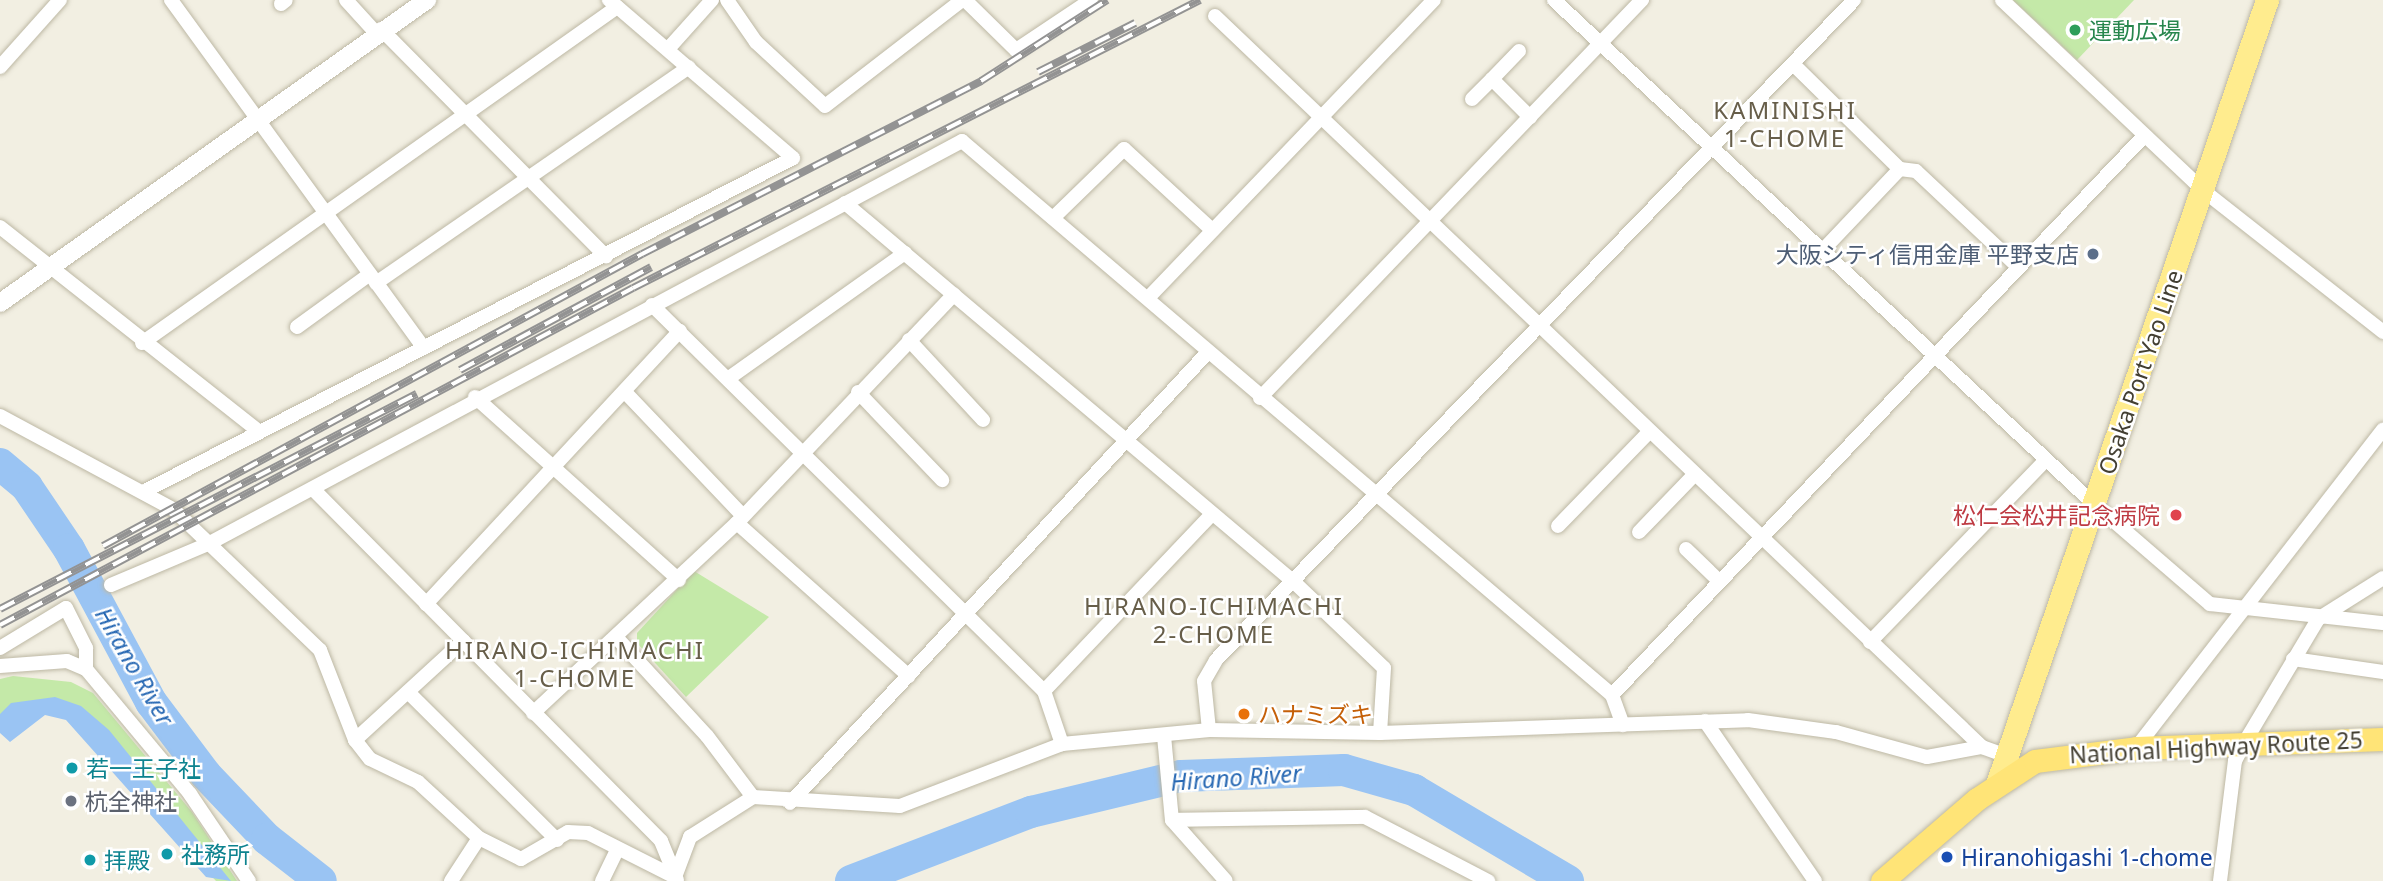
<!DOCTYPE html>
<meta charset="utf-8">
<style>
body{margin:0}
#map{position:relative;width:2383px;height:881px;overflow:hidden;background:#f2efe2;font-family:"Noto Sans","Noto Sans JP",sans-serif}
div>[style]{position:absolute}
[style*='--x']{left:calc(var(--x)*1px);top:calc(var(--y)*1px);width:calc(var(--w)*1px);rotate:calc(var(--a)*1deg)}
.green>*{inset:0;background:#c4e9a8}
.water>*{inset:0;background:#9ac4f3}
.river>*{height:32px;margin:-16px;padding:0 16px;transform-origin:16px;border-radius:16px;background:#9ac4f3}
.roads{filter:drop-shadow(0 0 2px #bdb8a4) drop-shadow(0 0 2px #bdb8a4)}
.minor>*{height:14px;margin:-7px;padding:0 7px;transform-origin:7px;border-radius:7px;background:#fff}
.tertiary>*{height:18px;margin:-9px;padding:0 9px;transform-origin:9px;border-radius:9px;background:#fff}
.primary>*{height:23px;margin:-11.5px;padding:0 11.5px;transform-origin:11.5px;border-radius:11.5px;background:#ffec8e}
.trunk>*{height:23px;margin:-11.5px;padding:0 11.5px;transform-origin:11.5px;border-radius:11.5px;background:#ffe477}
.rail>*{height:8px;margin-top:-4px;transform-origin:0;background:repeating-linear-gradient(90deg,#fff 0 16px,#939393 0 32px);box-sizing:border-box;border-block:2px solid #939393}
.dots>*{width:19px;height:19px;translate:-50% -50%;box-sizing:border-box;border:4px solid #fff;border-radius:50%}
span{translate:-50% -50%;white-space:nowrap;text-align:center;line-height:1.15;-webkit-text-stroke:5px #fff;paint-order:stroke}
.leisure-label{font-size:23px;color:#27864d}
.left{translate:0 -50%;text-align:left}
.service-label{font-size:23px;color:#4e5e75}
.right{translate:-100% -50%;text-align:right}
.street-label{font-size:23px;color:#433f32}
.health-label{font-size:23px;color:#be3a42}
.food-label{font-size:23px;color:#c56008}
.culture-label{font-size:23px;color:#0d838f}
.worship-label{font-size:23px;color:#5b616d}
.transit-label{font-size:23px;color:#164399}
.neighbourhood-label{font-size:24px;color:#675e49;letter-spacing:2px}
.water-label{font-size:24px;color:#2768b3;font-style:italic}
</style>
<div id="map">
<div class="green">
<i style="clip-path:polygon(2013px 0,2134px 0,2077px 60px)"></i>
<i style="clip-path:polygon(694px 571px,769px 617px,686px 697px,637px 643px,637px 633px)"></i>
<i style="clip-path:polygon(13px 676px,71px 682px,93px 693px,192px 812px,237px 881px,216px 881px,67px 719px,45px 714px,0 721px,0 679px)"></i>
</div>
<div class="water">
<i style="clip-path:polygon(55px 697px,81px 706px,109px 730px,231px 881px,206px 877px,66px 720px,45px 715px,10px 742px,0 733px,0 714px,11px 703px)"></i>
</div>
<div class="river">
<i style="--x:0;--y:464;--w:35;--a:40"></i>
<i style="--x:27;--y:487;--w:75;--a:55.9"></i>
<i style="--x:69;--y:549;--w:174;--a:61.8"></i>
<i style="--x:151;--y:702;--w:91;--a:53"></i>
<i style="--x:206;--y:775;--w:88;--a:46.4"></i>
<i style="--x:267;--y:839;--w:68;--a:37.9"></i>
<i style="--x:851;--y:881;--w:193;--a:-21"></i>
<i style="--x:1031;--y:812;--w:154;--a:-13.5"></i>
<i style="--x:1181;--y:776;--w:163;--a:-2.1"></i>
<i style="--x:1344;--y:770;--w:73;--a:15.9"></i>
<i style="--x:1414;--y:790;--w:179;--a:30.6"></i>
</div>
<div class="roads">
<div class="minor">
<i style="--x:171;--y:0;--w:430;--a:54"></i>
<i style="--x:346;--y:0;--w:45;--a:47.7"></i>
<i style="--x:727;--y:0;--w:51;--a:55.4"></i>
<i style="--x:756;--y:42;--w:94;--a:42.8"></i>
<i style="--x:825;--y:106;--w:173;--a:-37.7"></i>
<i style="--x:965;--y:0;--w:71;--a:44.4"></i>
<i style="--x:1016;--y:50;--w:90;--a:-33.7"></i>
<i style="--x:1554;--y:0;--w:739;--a:43.03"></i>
<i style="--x:2094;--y:504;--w:153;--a:40.8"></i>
<i style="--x:2210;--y:604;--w:174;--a:6.3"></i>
<i style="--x:2002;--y:0;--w:278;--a:43.4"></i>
<i style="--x:2204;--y:191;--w:228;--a:38.2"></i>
<i style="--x:281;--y:4;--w:6;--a:-39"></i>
<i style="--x:1215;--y:16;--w:1060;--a:43.62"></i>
<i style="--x:1982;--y:747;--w:27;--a:20"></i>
<i style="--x:381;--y:29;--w:320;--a:45.3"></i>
<i style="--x:668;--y:49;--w:66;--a:-48.1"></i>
<i style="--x:1519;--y:51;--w:39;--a:134"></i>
<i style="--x:1492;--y:79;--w:54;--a:45"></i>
<i style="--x:1793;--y:64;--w:150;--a:44.5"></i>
<i style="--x:1900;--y:169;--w:16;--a:7"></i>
<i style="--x:1916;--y:171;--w:139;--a:43.2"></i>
<i style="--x:0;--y:67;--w:90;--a:-48.2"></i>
<i style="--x:1472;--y:99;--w:28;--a:-45"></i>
<i style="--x:845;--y:203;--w:588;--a:40.17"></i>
<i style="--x:1294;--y:582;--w:124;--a:43.7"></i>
<i style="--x:1384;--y:668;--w:65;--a:93.5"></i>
<i style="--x:1053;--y:218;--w:99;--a:-44.2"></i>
<i style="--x:1124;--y:149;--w:120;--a:42.6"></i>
<i style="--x:0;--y:227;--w:328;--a:38.3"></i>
<i style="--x:1823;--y:250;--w:112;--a:-46.5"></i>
<i style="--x:376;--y:283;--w:380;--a:-34.6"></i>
<i style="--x:1148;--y:298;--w:413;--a:-46.2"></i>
<i style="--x:652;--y:305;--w:550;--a:44.56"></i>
<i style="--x:1044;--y:691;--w:56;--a:71.2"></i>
<i style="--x:297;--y:327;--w:90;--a:-36"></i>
<i style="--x:909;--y:340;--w:109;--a:47.2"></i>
<i style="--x:142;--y:343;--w:582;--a:-35.27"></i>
<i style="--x:729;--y:378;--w:216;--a:-35.4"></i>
<i style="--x:625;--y:392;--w:171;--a:46.4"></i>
<i style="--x:858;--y:392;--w:122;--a:46.3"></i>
<i style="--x:475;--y:397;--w:274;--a:41.9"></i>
<i style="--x:1260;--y:398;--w:552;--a:-46.18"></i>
<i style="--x:0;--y:416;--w:196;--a:28.3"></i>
<i style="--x:173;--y:509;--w:204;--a:43.8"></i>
<i style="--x:320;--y:650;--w:97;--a:68.7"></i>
<i style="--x:355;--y:740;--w:24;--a:52"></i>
<i style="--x:370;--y:759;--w:53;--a:25.6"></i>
<i style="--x:418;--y:782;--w:83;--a:42.6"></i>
<i style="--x:479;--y:838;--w:47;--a:26.6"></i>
<i style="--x:521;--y:859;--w:54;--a:-29.9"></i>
<i style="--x:568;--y:832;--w:20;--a:3"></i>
<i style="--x:588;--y:833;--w:97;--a:26.8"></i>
<i style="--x:313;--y:489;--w:495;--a:45.3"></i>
<i style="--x:661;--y:841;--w:42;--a:67.7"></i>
<i style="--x:147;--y:490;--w:726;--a:-27.2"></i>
<i style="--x:793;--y:158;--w:243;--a:-139.3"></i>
<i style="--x:737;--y:523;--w:230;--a:41.7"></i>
<i style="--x:1558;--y:526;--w:131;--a:-45.9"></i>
<i style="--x:1639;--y:532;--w:79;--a:-46"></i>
<i style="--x:1686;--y:549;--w:45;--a:44.1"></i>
<i style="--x:111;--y:585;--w:105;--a:-22.9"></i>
<i style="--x:208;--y:544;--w:855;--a:-28.12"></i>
<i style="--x:962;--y:141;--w:854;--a:40.44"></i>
<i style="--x:1612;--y:695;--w:32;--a:70"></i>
<i style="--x:426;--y:604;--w:373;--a:-47.1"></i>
<i style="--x:616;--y:637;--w:134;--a:47.4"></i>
<i style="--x:707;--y:736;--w:76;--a:53"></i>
<i style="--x:1870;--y:642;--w:253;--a:-46"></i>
<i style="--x:0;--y:648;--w:77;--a:-31.2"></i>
<i style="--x:66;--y:608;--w:45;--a:63.4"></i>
<i style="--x:86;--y:648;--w:21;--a:90"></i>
<i style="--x:2293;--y:659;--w:91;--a:8.2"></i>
<i style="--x:0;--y:666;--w:67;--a:-4.3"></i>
<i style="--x:67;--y:661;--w:21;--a:23"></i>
<i style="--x:86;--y:669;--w:163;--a:50.2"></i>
<i style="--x:190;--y:794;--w:105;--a:55.9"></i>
<i style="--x:1044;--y:691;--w:244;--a:-46.5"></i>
<i style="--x:408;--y:692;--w:210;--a:44.8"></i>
<i style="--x:1612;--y:695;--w:772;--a:-46.42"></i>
<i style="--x:533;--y:713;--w:279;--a:-43"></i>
<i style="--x:737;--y:523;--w:315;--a:-46.5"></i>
<i style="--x:1705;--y:721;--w:194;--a:55.5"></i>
<i style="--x:1209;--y:730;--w:49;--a:-95.8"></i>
<i style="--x:1204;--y:681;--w:24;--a:-60"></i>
<i style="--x:1216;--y:660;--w:918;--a:-45.97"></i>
<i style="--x:1164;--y:736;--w:84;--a:84.6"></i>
<i style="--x:1172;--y:820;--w:81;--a:48.5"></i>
<i style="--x:355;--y:740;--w:147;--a:-42.5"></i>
<i style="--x:2136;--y:748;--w:403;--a:-52.2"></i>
<i style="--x:790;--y:803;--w:615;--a:-47.17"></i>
<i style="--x:1172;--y:820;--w:193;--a:-0.9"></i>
<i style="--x:1365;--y:817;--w:139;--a:27.5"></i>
<i style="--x:675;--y:877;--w:43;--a:-69.4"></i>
<i style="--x:690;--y:837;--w:75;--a:-32.4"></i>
<i style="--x:753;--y:797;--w:147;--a:3.5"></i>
<i style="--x:900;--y:806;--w:173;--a:-20.9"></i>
<i style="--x:1062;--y:744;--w:148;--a:-5.4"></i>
<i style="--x:1209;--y:730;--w:171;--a:1"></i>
<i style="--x:1380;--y:733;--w:368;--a:-2"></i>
<i style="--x:1748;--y:720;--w:89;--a:7.8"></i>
<i style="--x:1836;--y:732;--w:94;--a:15.4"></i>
<i style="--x:1927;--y:757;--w:56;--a:-10.3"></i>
<i style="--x:451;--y:881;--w:51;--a:-56.9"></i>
<i style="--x:602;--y:881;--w:34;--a:-64"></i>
<i style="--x:2220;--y:881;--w:121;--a:-82.9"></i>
<i style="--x:2235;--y:761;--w:18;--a:-63"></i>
<i style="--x:2243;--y:745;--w:147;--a:-59.2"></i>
<i style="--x:2318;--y:619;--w:77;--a:-32.2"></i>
</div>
<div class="tertiary">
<i style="--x:0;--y:303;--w:524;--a:-35.36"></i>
</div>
<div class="primary">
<i style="--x:1997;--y:784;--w:829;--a:-71"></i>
</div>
<div class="trunk">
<i style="--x:1882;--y:881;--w:125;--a:-40.8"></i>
<i style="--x:1977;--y:799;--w:69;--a:-33.2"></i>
<i style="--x:2035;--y:761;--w:102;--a:-7.3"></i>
<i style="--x:2136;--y:748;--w:247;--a:-2.1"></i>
</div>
</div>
<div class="rail">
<i style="--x:1038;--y:72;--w:109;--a:-26.8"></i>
<i style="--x:460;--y:370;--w:217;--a:-28.3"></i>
<i style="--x:103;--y:546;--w:613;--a:-28.45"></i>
<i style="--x:642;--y:254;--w:381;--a:-27"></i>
<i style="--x:981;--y:81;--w:150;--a:-32.7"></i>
<i style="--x:0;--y:609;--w:469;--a:-27.3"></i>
<i style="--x:0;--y:625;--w:717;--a:-28.03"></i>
<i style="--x:633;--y:288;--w:636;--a:-26.93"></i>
</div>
<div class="dots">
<i style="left:2075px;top:30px;background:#2e9e5b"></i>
<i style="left:2093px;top:254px;background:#5c6f8a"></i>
<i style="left:2176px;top:515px;background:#e0444e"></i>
<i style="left:1244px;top:714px;background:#e8710a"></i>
<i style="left:72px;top:768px;background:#0f9aa8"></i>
<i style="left:71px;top:801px;background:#6b7280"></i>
<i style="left:167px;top:854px;background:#0f9aa8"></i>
<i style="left:1947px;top:857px;background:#1a4fb4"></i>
<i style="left:90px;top:860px;background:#0f9aa8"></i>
</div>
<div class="leisure-label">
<span class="left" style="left:2089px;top:30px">運動広場</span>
</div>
<div class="service-label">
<span class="right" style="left:2079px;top:254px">大阪シティ信用金庫 平野支店</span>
</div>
<div class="street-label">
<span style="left:2140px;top:372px;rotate:-71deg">Osaka Port Yao Line</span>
<span style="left:2216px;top:747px;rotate:-3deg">National Highway Route 25</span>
</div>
<div class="health-label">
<span class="right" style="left:2160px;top:515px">松仁会松井記念病院</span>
</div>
<div class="food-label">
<span class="left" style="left:1258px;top:714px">ハナミズキ</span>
</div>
<div class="culture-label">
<span class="left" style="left:86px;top:768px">若一王子社</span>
<span class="left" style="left:181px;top:854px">社務所</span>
<span class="left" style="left:104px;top:860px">拝殿</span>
</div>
<div class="worship-label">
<span class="left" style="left:85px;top:801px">杭全神社</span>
</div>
<div class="transit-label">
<span class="left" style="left:1961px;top:857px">Hiranohigashi 1-chome</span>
</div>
<div class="neighbourhood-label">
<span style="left:1785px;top:124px">KAMINISHI<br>1-CHOME</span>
<span style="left:1214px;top:620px">HIRANO-ICHIMACHI<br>2-CHOME</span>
<span style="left:575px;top:664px">HIRANO-ICHIMACHI<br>1-CHOME</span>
</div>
<div class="water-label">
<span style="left:135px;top:666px;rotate:60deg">Hirano River</span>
<span style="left:1236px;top:777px;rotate:-4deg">Hirano River</span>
</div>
</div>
